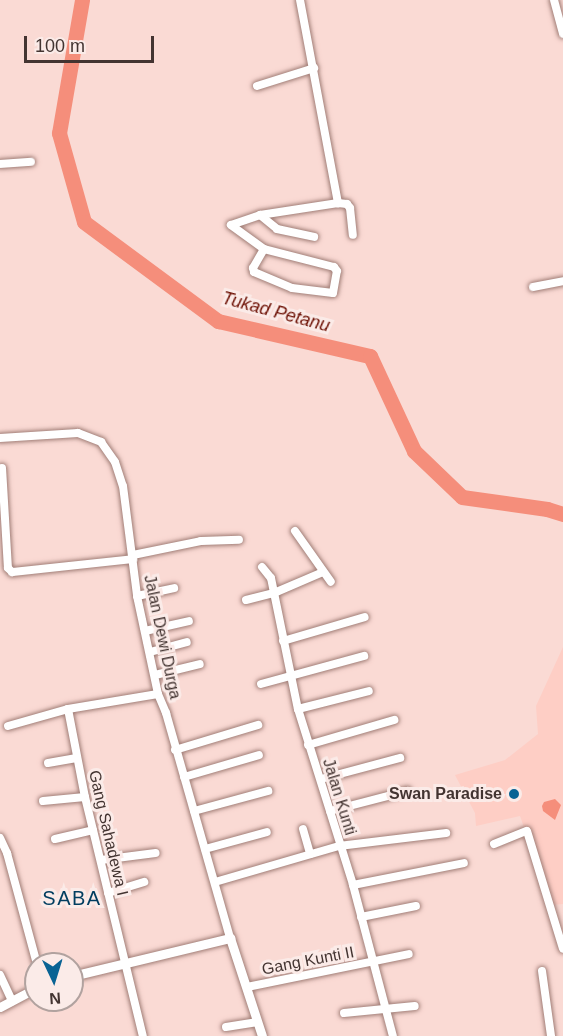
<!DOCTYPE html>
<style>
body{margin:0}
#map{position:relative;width:563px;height:1036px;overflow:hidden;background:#fadad4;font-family:Helvetica,sans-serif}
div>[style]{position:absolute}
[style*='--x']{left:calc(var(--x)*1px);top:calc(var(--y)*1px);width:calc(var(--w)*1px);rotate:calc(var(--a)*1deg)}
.built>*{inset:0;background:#fecec5}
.water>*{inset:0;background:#f58e7b}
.river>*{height:15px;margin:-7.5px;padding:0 7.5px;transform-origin:7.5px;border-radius:7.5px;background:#f58e7b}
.roads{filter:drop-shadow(0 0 2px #a17e77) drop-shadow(0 0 2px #a17e77)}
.minor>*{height:8px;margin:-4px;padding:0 4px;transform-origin:4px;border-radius:4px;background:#fff}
.tertiary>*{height:9px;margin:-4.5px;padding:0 4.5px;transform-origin:4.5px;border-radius:4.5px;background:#fff}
.dots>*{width:16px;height:16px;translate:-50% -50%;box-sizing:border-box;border:3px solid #fbebe8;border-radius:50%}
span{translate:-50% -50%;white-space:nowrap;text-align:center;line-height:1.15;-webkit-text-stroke:6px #fbebe8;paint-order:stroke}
.street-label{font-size:16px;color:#433431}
.poi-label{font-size:16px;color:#433431;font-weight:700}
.right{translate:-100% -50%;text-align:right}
.water-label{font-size:18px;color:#6e1206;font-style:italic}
.quarter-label{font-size:20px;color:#013d5f;letter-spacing:1.5px}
.north{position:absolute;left:24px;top:952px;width:60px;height:60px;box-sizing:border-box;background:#fbebe8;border:2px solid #b1a29f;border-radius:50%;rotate:176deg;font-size:16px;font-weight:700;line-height:24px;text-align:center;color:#433431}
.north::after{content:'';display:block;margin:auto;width:21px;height:27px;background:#096394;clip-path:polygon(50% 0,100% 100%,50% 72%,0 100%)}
.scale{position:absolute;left:24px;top:36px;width:130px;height:27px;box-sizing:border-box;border:3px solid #433431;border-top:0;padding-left:8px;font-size:18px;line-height:21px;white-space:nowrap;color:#433431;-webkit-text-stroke:4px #fbebe8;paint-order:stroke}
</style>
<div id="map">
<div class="built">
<i style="clip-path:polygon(563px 647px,563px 904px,552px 905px,520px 816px,476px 826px,475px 813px,455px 775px,505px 760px,538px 734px,536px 706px)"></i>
</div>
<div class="water">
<i style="clip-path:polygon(555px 799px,561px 805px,555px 820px,543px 811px,542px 806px,544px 802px)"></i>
</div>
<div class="river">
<i style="--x:82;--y:0;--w:135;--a:99.8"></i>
<i style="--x:59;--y:133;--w:92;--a:74.3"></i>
<i style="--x:84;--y:222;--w:167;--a:36.5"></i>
<i style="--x:218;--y:321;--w:156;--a:13"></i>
<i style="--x:370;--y:356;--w:105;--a:65.1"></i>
<i style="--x:414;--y:451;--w:66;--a:43.8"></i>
<i style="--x:462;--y:497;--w:86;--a:8"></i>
<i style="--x:547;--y:509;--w:17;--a:17"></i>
</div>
<div class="roads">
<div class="minor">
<i style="--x:300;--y:0;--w:207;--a:79.4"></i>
<i style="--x:338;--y:203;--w:9;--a:6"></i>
<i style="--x:347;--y:204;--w:5;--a:53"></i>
<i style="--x:350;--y:208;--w:27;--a:84"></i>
<i style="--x:554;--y:0;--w:35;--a:75"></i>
<i style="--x:257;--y:86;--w:60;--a:-17.5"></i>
<i style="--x:0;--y:164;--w:31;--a:-4"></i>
<i style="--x:260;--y:215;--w:22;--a:39"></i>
<i style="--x:277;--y:229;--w:38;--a:12"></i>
<i style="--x:264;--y:249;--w:22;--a:120"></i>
<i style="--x:253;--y:268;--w:4;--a:76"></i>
<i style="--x:254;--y:272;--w:41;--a:22.8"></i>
<i style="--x:292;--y:288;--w:41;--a:7"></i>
<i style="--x:333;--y:293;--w:22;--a:-80"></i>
<i style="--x:337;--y:271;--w:5;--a:-127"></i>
<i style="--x:334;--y:267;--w:72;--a:-165.6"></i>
<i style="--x:264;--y:249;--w:41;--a:-144"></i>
<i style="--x:231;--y:225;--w:31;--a:-19"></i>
<i style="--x:260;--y:215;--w:79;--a:-8.7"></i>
<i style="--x:533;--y:287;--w:31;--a:-11"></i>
<i style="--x:0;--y:438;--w:78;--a:-3.7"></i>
<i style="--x:78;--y:433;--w:25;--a:21"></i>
<i style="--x:101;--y:442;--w:24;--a:55"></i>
<i style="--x:115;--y:462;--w:25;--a:72"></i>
<i style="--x:123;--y:486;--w:111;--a:82.7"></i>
<i style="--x:137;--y:596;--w:100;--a:77.9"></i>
<i style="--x:158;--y:694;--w:21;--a:67"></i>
<i style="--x:166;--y:713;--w:234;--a:74.1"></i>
<i style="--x:2;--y:468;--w:100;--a:86.6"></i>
<i style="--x:8;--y:568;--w:6;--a:45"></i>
<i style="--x:12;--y:572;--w:122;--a:-6.1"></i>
<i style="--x:295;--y:531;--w:62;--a:54.8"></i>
<i style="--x:133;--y:555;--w:69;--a:-11.6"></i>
<i style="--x:201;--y:541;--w:38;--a:-2"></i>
<i style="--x:262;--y:567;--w:14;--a:51"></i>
<i style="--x:271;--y:578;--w:134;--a:78.4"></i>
<i style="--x:298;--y:709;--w:184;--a:72.6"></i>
<i style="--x:353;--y:885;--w:156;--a:75.2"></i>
<i style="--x:137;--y:596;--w:38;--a:-12"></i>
<i style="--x:246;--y:600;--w:29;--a:-14"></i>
<i style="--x:274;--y:593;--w:53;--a:-23.2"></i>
<i style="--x:145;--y:631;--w:45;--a:-12.8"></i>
<i style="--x:283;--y:641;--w:85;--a:-16.3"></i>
<i style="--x:150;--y:652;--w:38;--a:-15"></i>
<i style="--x:155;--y:675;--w:46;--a:-13.7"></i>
<i style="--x:261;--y:684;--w:107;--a:-15.2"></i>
<i style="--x:68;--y:709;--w:90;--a:79.1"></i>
<i style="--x:85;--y:797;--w:246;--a:76.4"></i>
<i style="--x:298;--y:709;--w:73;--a:-14.2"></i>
<i style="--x:8;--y:726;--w:62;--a:-15.8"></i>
<i style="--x:68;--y:709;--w:91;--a:-9.5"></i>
<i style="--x:308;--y:745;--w:90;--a:-16.2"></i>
<i style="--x:175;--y:750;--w:87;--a:-16.8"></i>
<i style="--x:48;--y:763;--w:29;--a:-10"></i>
<i style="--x:184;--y:777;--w:78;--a:-16.3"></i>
<i style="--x:321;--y:779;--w:82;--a:-14.9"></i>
<i style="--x:43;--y:801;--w:42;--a:-5.4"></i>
<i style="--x:194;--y:811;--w:77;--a:-15.1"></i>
<i style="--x:330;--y:811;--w:80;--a:-14.6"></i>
<i style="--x:303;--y:829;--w:26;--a:74"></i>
<i style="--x:0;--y:838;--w:17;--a:65"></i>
<i style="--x:7;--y:853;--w:115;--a:74.9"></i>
<i style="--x:55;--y:839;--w:39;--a:-13"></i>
<i style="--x:494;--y:844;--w:35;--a:-22"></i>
<i style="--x:527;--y:831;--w:123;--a:73"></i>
<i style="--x:205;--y:849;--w:64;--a:-15.3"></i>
<i style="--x:101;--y:860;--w:55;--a:-7.3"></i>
<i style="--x:215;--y:882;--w:129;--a:-16.2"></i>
<i style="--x:339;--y:846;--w:108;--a:-6.9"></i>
<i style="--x:353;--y:885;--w:113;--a:-11.2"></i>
<i style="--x:108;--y:893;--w:38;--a:-17"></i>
<i style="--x:361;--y:917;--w:56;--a:-11.3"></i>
<i style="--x:542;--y:971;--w:66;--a:82.1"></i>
<i style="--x:0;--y:975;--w:29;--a:65"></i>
<i style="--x:247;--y:987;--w:165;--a:-11.5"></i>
<i style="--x:344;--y:1013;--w:71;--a:-5.6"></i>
<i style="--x:226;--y:1027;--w:32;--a:-9"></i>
</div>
<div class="tertiary">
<i style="--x:72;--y:976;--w:163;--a:-13.5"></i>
<i style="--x:230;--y:938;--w:103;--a:71.9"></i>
<i style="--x:0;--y:1007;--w:41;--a:-27.8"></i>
</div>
</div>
<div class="dots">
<i style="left:514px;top:794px;background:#096394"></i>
</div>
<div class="street-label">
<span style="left:162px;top:637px;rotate:78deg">Jalan Dewi Durga</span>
<span style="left:339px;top:797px;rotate:73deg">Jalan Kunti</span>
<span style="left:108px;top:833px;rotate:77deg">Gang Sahadewa I</span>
<span style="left:308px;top:961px;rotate:-11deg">Gang Kunti II</span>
</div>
<div class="poi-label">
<span class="right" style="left:502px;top:794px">Swan Paradise</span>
</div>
<div class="water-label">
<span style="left:276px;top:312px;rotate:15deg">Tukad Petanu</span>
</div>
<div class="quarter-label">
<span style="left:72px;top:898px">SABA</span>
</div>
<div class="north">N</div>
<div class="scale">100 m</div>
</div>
